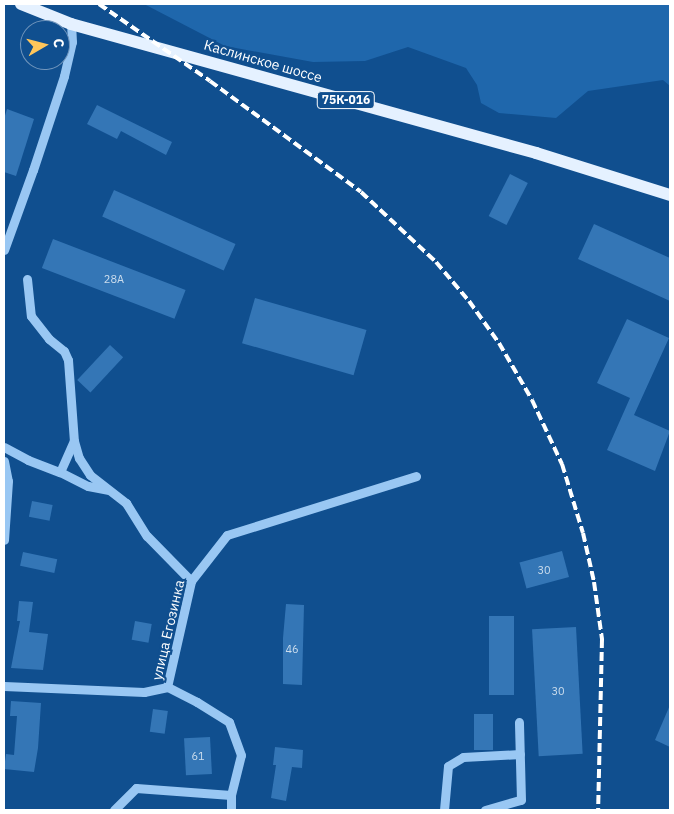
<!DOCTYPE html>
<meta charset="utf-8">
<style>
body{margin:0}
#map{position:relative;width:674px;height:814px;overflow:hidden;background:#104f8f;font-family:"IBM Plex Sans",sans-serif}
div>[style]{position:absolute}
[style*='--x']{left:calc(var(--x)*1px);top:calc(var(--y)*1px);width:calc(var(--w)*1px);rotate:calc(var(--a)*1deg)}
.green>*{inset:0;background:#1f67ac}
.building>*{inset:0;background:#3476b6;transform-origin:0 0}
.minor>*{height:9px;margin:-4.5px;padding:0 4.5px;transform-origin:4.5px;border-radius:4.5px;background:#99c7f3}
.major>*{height:12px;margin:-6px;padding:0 6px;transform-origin:6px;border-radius:6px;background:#e5f1ff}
.rail>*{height:4px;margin-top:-2px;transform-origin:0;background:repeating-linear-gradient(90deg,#fff 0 9px,transparent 0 13px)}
span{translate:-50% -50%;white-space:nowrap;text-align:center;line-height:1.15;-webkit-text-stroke:4.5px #104f8f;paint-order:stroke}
.number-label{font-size:11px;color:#ccdded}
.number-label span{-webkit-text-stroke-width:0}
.shield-label span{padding:1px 4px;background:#104f8f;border:1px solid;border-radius:4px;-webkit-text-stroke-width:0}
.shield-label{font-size:12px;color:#fff;font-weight:700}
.street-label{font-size:14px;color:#fff}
.frame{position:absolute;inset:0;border:5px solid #fff;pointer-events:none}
.north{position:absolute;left:20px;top:20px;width:50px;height:50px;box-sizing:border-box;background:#104f8f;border:1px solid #7095bc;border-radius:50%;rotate:82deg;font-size:14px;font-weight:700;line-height:20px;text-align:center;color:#fff}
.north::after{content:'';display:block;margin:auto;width:18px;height:22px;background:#ffc65b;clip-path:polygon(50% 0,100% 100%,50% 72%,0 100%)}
</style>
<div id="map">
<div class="green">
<i style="clip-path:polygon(144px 4px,670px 4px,670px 86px,663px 80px,588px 91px,556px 118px,499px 113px,481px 103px,477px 85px,466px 68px,408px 47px,365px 61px,313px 62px,225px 46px)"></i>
</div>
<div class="building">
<i style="clip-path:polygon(97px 105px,172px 142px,166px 155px,121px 131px,117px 139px,87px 124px)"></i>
<i style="clip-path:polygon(7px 109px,34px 119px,16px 176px,4px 172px,4px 119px)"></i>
<i style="left:510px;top:174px;width:20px;height:47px;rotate:27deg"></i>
<i style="left:114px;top:190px;width:133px;height:29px;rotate:24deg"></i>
<i style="clip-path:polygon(594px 224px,670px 258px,670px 301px,578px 259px)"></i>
<i style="left:53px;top:239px;width:142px;height:31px;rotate:21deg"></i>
<i style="left:255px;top:298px;width:116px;height:47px;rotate:16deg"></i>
<i style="clip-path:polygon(627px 319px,669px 338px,634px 415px,670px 431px,655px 471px,607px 450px,630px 398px,597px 383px)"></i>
<i style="left:110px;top:345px;width:18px;height:48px;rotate:43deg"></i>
<i style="left:32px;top:501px;width:21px;height:16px;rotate:11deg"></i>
<i style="left:562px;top:551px;width:27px;height:44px;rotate:75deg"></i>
<i style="left:23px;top:552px;width:35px;height:14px;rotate:12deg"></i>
<i style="clip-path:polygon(19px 601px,33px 602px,29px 632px,48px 634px,43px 670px,11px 668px,20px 621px,17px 621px)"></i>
<i style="clip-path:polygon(286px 604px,304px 605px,302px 685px,283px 684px,283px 638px)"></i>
<i style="left:489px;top:616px;width:25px;height:79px"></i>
<i style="left:135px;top:621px;width:17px;height:19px;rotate:10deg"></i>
<i style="left:576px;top:627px;width:127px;height:44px;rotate:87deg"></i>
<i style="clip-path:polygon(11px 701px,41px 703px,38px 748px,34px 772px,4px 769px,6px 754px,14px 755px,17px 716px,10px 716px)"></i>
<i style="clip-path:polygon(670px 705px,670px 747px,655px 740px)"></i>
<i style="left:153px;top:709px;width:15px;height:23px;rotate:8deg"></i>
<i style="left:474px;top:714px;width:19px;height:36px"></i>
<i style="left:210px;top:737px;width:37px;height:26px;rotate:87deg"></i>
<i style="clip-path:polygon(275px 747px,303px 750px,302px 768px,292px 767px,286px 801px,271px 798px,276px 765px,273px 765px)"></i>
</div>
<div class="minor">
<i style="--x:4;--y:250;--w:85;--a:-70.1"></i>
<i style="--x:33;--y:170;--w:99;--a:-71.7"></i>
<i style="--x:64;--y:76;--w:35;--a:-77"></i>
<i style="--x:72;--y:42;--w:18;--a:-93"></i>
<i style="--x:27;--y:279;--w:37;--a:84"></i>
<i style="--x:31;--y:316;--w:29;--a:52"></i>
<i style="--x:49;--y:339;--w:19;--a:39"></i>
<i style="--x:64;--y:351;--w:10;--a:66"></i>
<i style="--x:68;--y:360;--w:81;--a:85.8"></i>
<i style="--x:74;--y:441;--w:18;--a:74"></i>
<i style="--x:79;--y:458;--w:20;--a:57"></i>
<i style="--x:90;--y:475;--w:46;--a:37.9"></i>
<i style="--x:126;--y:503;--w:39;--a:58"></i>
<i style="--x:147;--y:536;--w:63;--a:45.6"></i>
<i style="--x:4;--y:447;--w:27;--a:28"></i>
<i style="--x:28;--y:460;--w:34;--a:21"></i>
<i style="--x:60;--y:472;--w:34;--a:-66"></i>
<i style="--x:4;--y:461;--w:20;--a:79"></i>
<i style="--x:8;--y:481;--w:59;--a:93.9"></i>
<i style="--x:60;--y:472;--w:31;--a:27"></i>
<i style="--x:88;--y:486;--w:20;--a:11"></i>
<i style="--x:4;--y:686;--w:140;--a:2.5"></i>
<i style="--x:144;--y:692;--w:24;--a:-12"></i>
<i style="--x:114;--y:810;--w:31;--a:-45"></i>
<i style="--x:136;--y:788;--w:95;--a:4.2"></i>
<i style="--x:231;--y:810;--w:15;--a:-90"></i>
<i style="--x:231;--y:795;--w:41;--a:-76"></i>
<i style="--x:241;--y:755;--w:35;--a:-110"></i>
<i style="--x:229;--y:722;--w:38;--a:-148"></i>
<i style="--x:197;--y:702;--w:34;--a:-153"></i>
<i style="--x:167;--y:687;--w:109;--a:-77.2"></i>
<i style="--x:191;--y:581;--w:58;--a:-52"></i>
<i style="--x:227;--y:535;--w:198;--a:-17.3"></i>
<i style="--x:444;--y:810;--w:44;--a:-84.8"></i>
<i style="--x:448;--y:766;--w:17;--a:-31"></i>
<i style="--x:463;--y:757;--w:57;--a:-3"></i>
<i style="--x:485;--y:810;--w:37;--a:-16"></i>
<i style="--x:521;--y:800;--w:78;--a:-91.5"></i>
</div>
<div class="major">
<i style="--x:21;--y:4;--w:54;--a:21.8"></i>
<i style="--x:71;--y:24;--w:483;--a:15.5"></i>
<i style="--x:536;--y:153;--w:140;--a:17.4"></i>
</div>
<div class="rail">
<i style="--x:99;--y:4;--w:135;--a:34.7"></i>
<i style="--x:210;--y:81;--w:187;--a:36.3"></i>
<i style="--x:361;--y:192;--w:103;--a:43"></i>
<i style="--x:436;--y:262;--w:51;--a:49.8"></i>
<i style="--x:469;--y:301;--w:52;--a:54.5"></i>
<i style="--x:499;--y:343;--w:66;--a:59.9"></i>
<i style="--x:532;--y:400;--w:71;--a:64.9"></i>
<i style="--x:562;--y:464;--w:72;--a:73.1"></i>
<i style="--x:583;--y:533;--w:50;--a:77.3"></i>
<i style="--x:594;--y:582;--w:58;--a:82"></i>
<i style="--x:602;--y:639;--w:171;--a:91.3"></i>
</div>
<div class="number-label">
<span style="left:114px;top:279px">28А</span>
<span style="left:544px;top:570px">30</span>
<span style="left:292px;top:649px">46</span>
<span style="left:558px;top:691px">30</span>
<span style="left:198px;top:756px">61</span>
</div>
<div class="shield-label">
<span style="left:346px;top:100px">75К-016</span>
</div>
<div class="street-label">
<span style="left:263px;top:61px;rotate:16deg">Каслинское шоссе</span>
<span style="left:168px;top:630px;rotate:-77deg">улица Егозинка</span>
</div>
<div class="frame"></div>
<div class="north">С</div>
</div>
